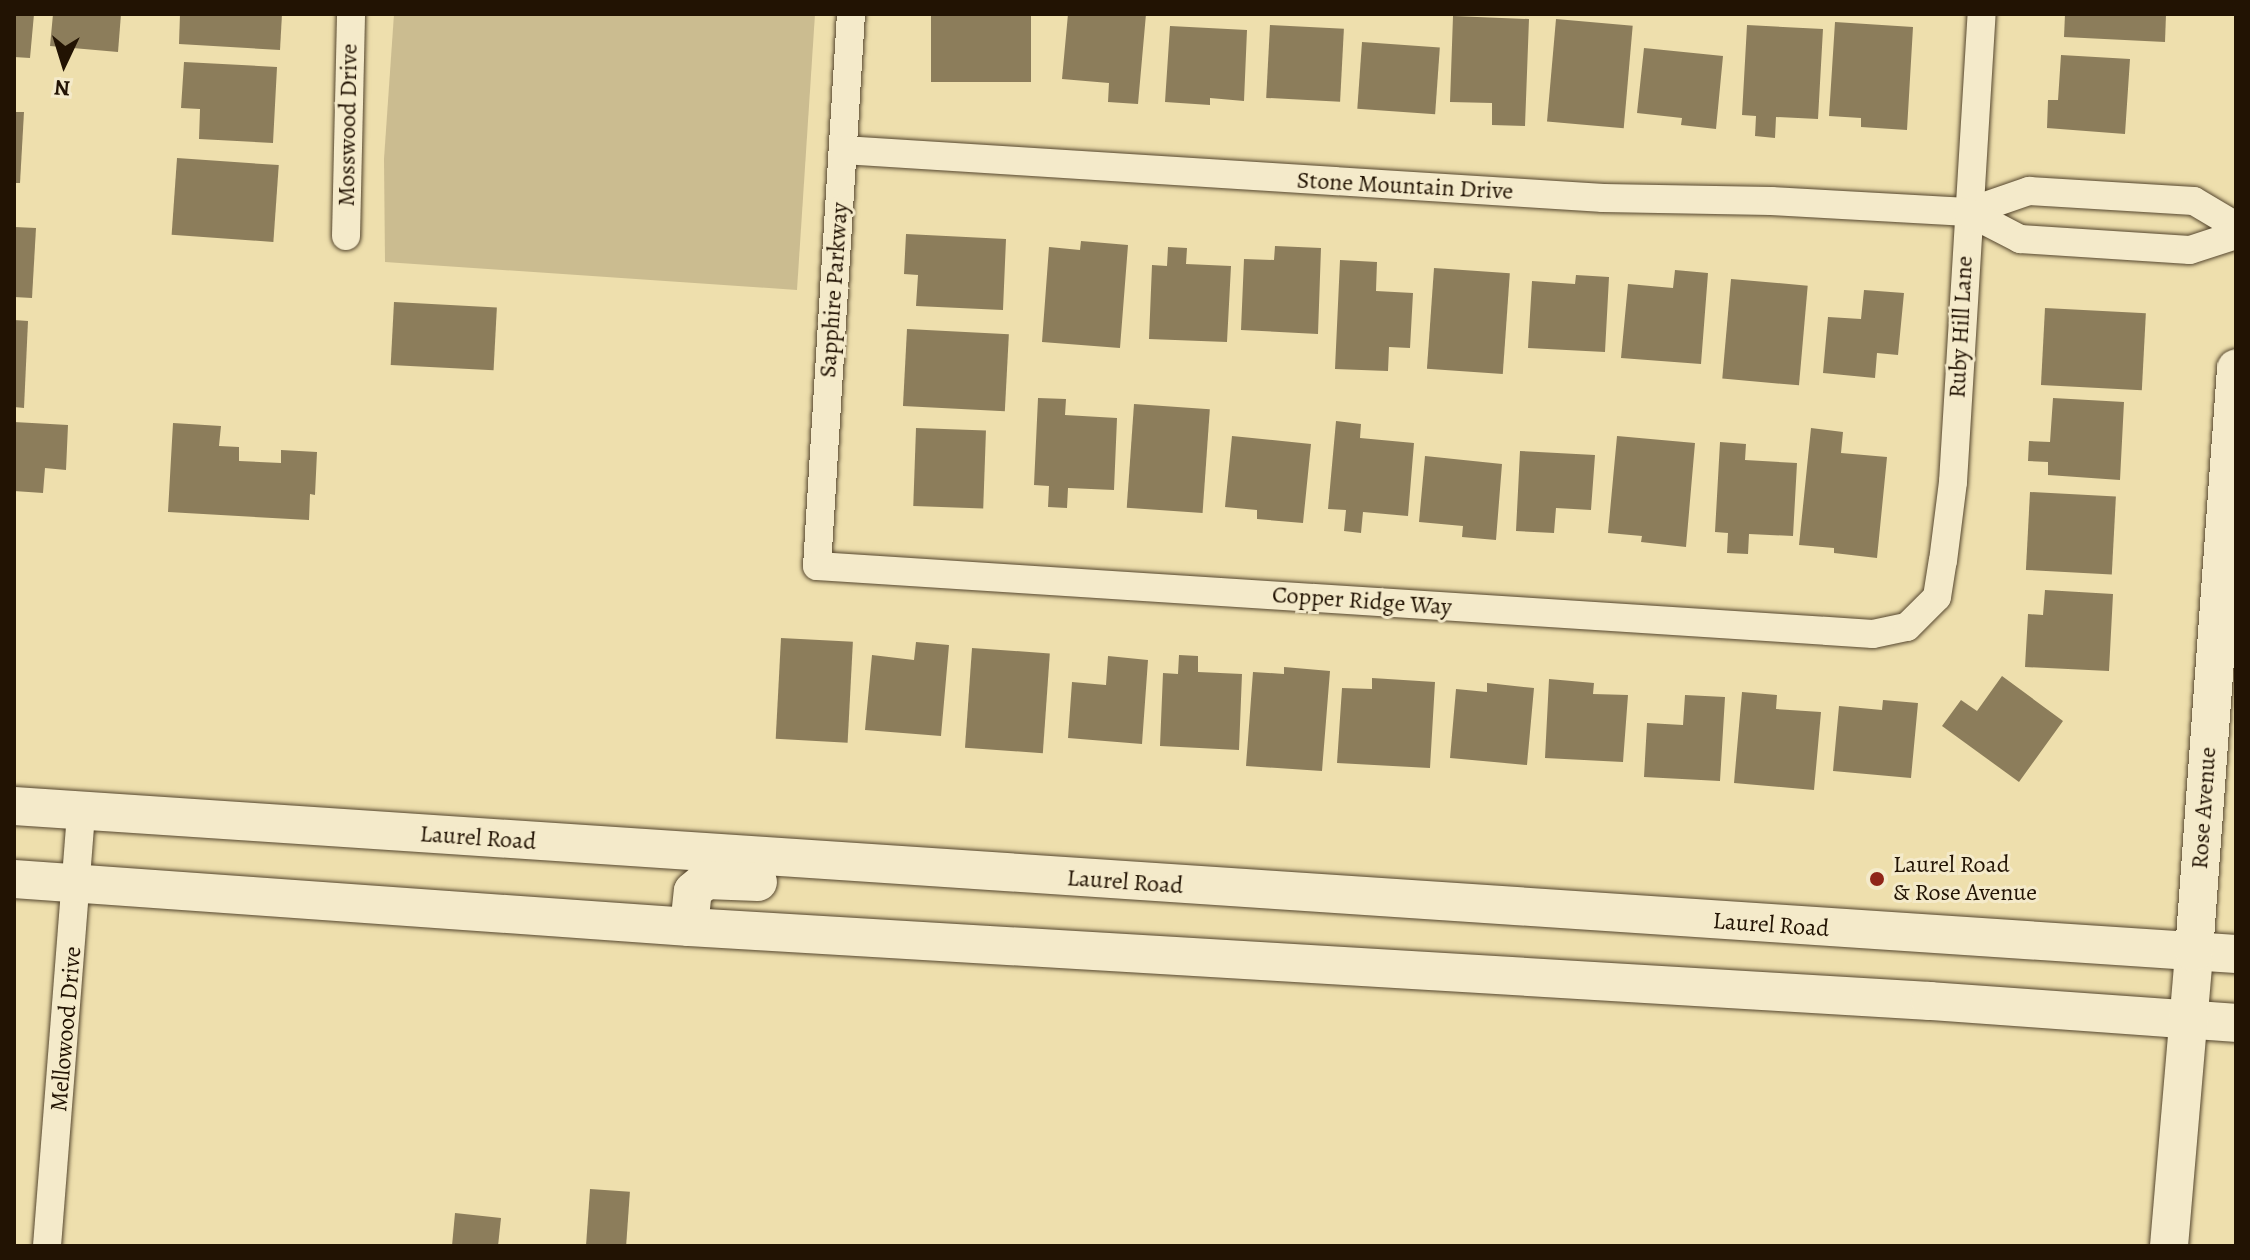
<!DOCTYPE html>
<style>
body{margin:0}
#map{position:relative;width:2250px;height:1260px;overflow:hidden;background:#eedfad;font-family:Alegreya,serif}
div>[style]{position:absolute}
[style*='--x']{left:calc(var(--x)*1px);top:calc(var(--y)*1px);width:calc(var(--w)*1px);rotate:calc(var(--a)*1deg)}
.green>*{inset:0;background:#cbbc90}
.building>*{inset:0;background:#8c7d5b;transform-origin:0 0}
.roads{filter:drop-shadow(0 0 2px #55462e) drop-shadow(0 0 2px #55462e)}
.street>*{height:28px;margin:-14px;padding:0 14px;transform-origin:14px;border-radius:14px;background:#f4eaca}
.secondary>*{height:38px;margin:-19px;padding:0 19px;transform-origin:19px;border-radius:19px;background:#f4eaca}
.dots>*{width:22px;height:22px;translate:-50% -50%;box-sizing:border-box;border:4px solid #f4eaca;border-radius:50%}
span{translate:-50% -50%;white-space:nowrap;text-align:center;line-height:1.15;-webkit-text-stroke:6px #f4eaca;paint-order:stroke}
.street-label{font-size:24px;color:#221303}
.poi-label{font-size:24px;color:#221303}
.left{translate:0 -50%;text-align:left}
.frame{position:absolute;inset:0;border:16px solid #221303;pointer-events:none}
.north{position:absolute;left:24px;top:24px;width:80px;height:80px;-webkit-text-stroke:6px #f4eaca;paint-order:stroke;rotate:184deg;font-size:22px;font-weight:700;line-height:32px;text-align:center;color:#221303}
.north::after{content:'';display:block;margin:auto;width:28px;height:36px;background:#221303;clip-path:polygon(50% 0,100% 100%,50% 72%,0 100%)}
</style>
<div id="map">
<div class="green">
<i style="clip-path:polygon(394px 14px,815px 14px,797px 290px,385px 262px,384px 159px)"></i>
</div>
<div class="building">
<i style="clip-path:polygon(14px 14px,34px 14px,30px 58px,14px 57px)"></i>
<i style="clip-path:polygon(53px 14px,121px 14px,118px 52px,50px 46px)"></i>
<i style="clip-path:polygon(180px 14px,282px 14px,280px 50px,179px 44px)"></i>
<i style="left:931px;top:14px;width:100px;height:68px"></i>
<i style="clip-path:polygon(1068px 14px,1146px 14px,1138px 104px,1108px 102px,1109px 83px,1062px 79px)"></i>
<i style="clip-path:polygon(2065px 14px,2166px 14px,2165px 42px,2064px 37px)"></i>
<i style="clip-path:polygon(1453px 16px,1529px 19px,1525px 126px,1492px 125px,1492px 103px,1450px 102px)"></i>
<i style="left:1556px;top:19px;width:77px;height:103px;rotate:5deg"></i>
<i style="clip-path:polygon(1835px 22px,1913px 27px,1907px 130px,1861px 127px,1861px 118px,1829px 116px)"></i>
<i style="left:1270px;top:25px;width:74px;height:73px;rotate:3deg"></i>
<i style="clip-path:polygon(1747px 25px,1823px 29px,1818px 119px,1776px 117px,1775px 138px,1755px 136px,1756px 116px,1742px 115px)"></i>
<i style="clip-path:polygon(1170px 26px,1247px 30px,1244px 101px,1210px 98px,1210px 105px,1165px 102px)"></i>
<i style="left:1362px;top:42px;width:78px;height:67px;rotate:4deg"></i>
<i style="clip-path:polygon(1644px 48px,1723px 56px,1716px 129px,1681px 125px,1682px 118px,1637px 113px)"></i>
<i style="clip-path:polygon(2061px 55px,2130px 59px,2125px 134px,2047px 128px,2048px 100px,2058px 100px)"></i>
<i style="clip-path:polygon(184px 62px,277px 67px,273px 143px,199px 139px,200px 109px,181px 108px)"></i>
<i style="clip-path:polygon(14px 112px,24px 112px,20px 183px,14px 183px)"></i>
<i style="left:177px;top:158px;width:102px;height:77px;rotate:4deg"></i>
<i style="clip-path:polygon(14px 227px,36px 228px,32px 298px,14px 297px)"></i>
<i style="clip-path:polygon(906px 234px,1006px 239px,1003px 310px,916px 306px,918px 275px,904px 274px)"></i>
<i style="clip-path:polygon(1081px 241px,1128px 245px,1120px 348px,1042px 342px,1049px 247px,1080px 250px)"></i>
<i style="clip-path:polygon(1275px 246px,1321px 248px,1318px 334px,1241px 330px,1244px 259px,1274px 260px)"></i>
<i style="clip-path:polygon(1168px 247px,1187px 248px,1186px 264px,1231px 266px,1227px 342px,1149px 339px,1152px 265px,1167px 266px)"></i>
<i style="clip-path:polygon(1340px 260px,1377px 262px,1376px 291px,1413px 293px,1410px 348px,1389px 347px,1388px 371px,1335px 369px)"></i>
<i style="left:1434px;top:268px;width:76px;height:101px;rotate:4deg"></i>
<i style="clip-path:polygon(1675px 270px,1708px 273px,1701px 364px,1621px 358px,1628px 284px,1673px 288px)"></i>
<i style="clip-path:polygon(1576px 275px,1609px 277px,1605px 352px,1528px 348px,1532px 281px,1575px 284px)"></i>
<i style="left:1731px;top:279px;width:77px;height:100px;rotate:5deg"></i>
<i style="clip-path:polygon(1864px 290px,1904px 293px,1898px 355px,1877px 353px,1875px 378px,1823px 373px,1828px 317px,1861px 319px)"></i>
<i style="left:394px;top:302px;width:103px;height:63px;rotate:3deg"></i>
<i style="left:2045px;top:308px;width:101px;height:77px;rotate:3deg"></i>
<i style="clip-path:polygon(14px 320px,28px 321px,24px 408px,14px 407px)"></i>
<i style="left:907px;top:329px;width:102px;height:77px;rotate:3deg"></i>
<i style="clip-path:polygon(1038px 398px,1066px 399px,1065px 415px,1117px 418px,1114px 490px,1068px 488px,1067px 508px,1048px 507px,1049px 486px,1034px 485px)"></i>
<i style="clip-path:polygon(2053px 398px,2124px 402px,2120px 480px,2048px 475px,2048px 462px,2028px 461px,2029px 441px,2050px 442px)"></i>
<i style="left:1134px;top:404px;width:76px;height:104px;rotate:4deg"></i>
<i style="clip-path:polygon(1336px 421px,1361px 424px,1360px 438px,1414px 443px,1408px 516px,1363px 512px,1361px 533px,1344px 531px,1346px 510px,1328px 509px)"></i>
<i style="clip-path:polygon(14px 422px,68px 425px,66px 470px,45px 468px,43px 493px,14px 491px)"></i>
<i style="clip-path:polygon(173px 423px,221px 426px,219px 446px,239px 447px,239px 461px,281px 463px,281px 450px,317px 452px,315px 495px,310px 494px,309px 520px,168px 512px)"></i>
<i style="left:916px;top:428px;width:70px;height:78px;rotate:2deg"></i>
<i style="clip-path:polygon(1811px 428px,1843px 432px,1841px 453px,1887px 457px,1877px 558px,1834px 553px,1834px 548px,1799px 545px)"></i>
<i style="clip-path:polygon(1232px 436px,1311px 444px,1303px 523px,1257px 519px,1257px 510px,1225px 507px)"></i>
<i style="clip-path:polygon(1617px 436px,1695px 443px,1686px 547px,1641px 542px,1642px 536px,1608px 533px)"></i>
<i style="clip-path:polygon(1720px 442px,1746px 444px,1745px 460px,1797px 463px,1793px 536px,1749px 534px,1748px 554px,1727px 553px,1728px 533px,1715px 532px)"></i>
<i style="clip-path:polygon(1520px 451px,1595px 455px,1591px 510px,1556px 508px,1554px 533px,1516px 531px)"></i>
<i style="clip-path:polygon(1425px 456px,1502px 464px,1496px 540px,1462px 537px,1463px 526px,1419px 522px)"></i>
<i style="left:2030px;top:492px;width:86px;height:78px;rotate:3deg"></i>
<i style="clip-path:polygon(2045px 590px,2113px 594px,2109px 671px,2025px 667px,2028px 614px,2043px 615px)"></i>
<i style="left:781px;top:638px;width:72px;height:101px;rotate:3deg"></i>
<i style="clip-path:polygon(916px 642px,949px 645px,941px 736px,865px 730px,872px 655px,914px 660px)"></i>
<i style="left:972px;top:648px;width:78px;height:100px;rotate:4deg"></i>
<i style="clip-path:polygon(1179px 655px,1198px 656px,1198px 672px,1242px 674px,1239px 750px,1160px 746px,1163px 673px,1178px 674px)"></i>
<i style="clip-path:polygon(1108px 656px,1148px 660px,1142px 744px,1068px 738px,1072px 682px,1106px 685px)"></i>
<i style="clip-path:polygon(1284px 667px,1330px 671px,1322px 771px,1246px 766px,1253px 672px,1284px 674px)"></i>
<i style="clip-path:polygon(2002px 676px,2063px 721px,2019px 782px,1942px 726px,1961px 700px,1977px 711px)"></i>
<i style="clip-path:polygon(1372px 678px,1435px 682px,1430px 768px,1337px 763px,1342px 688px,1372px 689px)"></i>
<i style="clip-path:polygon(1549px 679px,1594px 683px,1593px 694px,1628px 695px,1623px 762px,1545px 758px)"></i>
<i style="clip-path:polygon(1487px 683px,1534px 688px,1527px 765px,1450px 758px,1456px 689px,1487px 692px)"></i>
<i style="clip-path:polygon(1742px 692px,1777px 695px,1776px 709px,1821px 712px,1814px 790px,1734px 783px)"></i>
<i style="clip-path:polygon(1685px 695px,1725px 697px,1720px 781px,1644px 777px,1647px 723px,1683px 725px)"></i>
<i style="clip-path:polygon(1883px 700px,1918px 703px,1911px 778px,1833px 771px,1839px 706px,1882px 710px)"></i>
<i style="left:590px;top:1189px;width:40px;height:57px;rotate:4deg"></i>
<i style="clip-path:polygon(455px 1213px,501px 1218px,498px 1246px,452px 1246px)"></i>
</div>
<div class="roads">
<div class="street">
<i style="--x:851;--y:14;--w:553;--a:93.52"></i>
<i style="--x:817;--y:566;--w:1058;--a:3.68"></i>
<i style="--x:1873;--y:634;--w:35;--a:-12"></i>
<i style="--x:1907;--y:627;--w:42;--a:-45"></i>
<i style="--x:1937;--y:597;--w:36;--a:-81"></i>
<i style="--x:1943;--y:561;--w:80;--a:-82.8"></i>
<i style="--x:1953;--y:482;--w:469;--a:-86.5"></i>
<i style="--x:843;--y:150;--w:762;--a:3.61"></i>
<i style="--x:1603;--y:198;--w:168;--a:1"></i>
<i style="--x:1771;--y:201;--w:197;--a:3.2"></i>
<i style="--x:1968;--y:212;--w:65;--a:-19"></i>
<i style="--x:2029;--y:191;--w:165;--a:3.5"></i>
<i style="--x:2194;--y:201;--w:49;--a:30.8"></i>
<i style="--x:1968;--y:212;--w:59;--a:27.4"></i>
<i style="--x:2020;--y:239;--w:170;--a:3.7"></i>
<i style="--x:2190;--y:250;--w:48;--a:-18.1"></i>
<i style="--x:346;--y:236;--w:222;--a:-88.7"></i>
<i style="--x:47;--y:1246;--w:436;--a:-85.5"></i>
</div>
<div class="secondary">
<i style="--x:14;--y:806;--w:2227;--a:3.81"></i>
<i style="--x:14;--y:879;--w:677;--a:4.07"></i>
<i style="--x:689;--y:927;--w:1243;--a:3.41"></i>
<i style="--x:1930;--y:1001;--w:307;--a:4.1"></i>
<i style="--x:689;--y:927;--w:36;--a:-84"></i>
<i style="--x:693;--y:891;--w:17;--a:-40"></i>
<i style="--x:706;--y:880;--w:52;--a:2.2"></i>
<i style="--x:2169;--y:1246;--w:295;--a:-85.1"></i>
<i style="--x:2194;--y:952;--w:585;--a:-85.88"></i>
</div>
</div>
<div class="dots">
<i style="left:1877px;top:879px;background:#8f2418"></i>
</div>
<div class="street-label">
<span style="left:348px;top:125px;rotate:-89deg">Mosswood Drive</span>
<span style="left:1405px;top:186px;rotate:3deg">Stone Mountain Drive</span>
<span style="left:834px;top:290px;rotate:-86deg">Sapphire Parkway</span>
<span style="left:1961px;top:327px;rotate:-87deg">Ruby Hill Lane</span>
<span style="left:1362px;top:601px;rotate:4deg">Copper Ridge Way</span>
<span style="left:2204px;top:808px;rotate:-86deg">Rose Avenue</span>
<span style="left:478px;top:838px;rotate:4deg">Laurel Road</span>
<span style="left:1125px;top:882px;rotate:4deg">Laurel Road</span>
<span style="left:1771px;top:925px;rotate:4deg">Laurel Road</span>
<span style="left:66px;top:1029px;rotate:-85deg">Mellowood Drive</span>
</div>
<div class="poi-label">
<span class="left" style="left:1893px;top:879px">Laurel Road<br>&amp; Rose Avenue</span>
</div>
<div class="frame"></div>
<div class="north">N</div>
</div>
